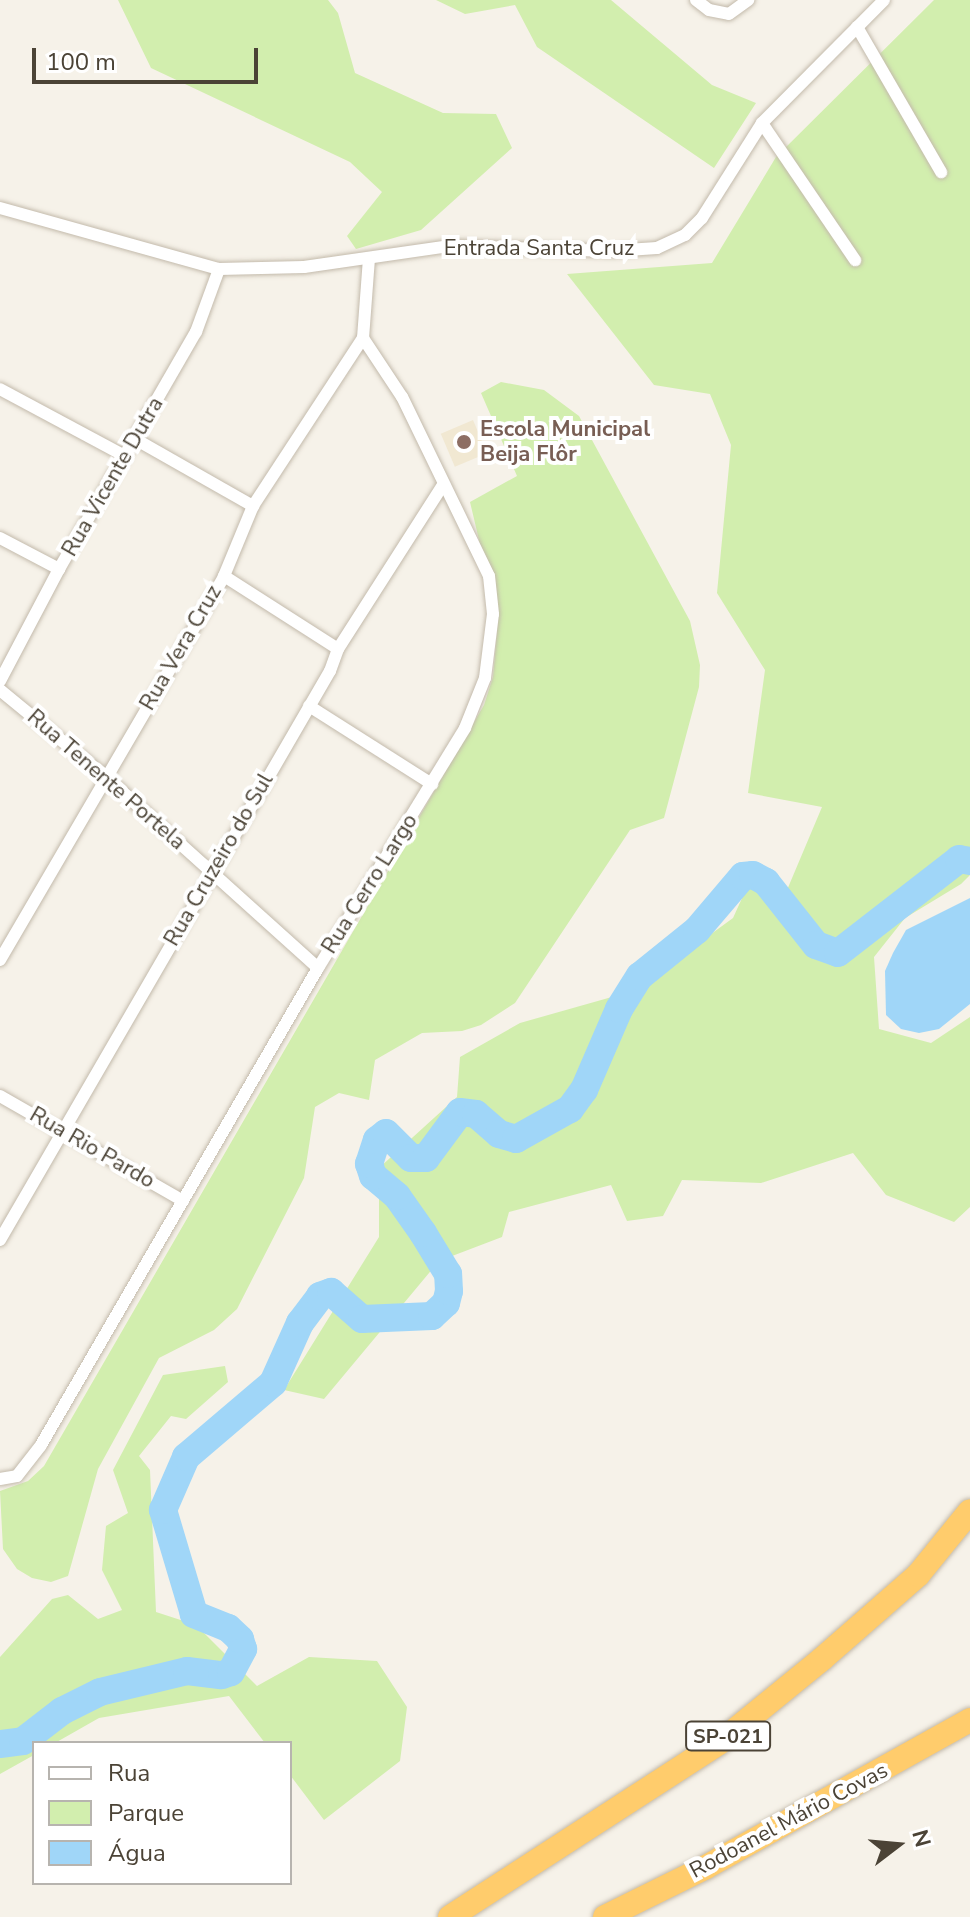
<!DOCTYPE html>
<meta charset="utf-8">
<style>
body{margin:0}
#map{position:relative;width:970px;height:1917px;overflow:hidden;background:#f6f2e9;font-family:"Nunito Sans",sans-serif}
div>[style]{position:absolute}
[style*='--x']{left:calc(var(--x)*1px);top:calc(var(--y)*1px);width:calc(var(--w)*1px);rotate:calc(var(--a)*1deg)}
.education>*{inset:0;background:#f1e8d2;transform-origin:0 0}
.green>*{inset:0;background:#d2eeae}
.water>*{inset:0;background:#a0d6f8}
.river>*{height:28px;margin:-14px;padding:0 14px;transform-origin:14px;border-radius:14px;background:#a0d6f8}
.roads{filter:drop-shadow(0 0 2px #c3baab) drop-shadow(0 0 2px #c3baab)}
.minor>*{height:12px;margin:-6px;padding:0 6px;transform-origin:6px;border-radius:6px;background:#fff}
.motorway>*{height:24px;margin:-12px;padding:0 12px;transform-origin:12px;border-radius:12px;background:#ffcc6c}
.dots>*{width:22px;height:22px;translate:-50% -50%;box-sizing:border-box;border:4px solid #fff;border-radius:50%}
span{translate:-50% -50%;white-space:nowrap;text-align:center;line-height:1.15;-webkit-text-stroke:8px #fff;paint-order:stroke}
.shield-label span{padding:2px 6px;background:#fff;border:2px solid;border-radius:6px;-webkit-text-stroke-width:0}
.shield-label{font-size:20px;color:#4b4336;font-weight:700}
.street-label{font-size:22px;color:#4b4336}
.education-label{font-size:22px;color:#785e54;font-weight:700}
.left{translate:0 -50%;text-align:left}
.legend{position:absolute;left:32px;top:1741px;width:260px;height:144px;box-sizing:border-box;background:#fff;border:2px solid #b7b4af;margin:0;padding:10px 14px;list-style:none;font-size:24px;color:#4b4336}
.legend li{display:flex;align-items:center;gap:16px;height:40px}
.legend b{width:40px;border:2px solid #b7b4af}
.north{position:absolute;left:858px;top:1805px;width:80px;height:80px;-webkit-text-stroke:6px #fff;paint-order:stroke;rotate:74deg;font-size:22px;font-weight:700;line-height:32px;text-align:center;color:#4b4336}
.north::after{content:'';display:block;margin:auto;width:28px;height:36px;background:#4b4336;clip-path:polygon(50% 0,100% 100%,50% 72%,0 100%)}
.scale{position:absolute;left:32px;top:48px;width:226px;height:36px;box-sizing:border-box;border:4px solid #4b4336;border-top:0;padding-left:10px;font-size:24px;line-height:28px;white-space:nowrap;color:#4b4336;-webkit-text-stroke:6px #fff;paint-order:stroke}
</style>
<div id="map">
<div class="education">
<i style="left:473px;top:420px;width:36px;height:35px;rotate:67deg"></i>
</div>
<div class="green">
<i style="clip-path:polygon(118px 0,328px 0,338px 13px,355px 73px,443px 113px,496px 114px,512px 148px,421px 230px,356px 249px,347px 236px,382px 192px,350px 162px,151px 68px)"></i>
<i style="clip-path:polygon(436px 0,611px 0,712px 85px,756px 103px,714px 168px,537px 47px,515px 5px,465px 14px)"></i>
<i style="clip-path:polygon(934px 0,970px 0,970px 875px,961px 884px,905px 918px,874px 957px,879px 1029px,931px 1043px,970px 1017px,970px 1207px,954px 1222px,886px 1195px,853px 1153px,761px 1183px,682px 1180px,663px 1216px,627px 1221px,611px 1185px,509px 1212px,502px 1237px,439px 1261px,324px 1399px,284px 1390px,379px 1237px,379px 1168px,457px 1097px,460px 1057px,520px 1023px,633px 991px,733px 918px,748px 885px,787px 890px,822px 807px,748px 793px,765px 670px,717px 593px,731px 445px,710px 394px,654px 385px,567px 274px,712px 263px,776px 157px)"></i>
<i style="clip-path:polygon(501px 382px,544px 390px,579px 416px,690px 621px,700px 665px,699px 687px,664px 818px,630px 830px,515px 1003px,481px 1025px,462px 1031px,422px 1033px,375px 1060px,369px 1100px,339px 1093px,315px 1107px,304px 1178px,237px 1309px,214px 1330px,159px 1358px,98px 1469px,68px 1576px,51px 1582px,32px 1578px,17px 1569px,3px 1549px,0 1491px,28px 1481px,44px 1466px,484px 705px,493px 677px,498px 620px,470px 502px,517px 476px,481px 393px)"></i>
<i style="clip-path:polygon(225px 1366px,228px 1382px,186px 1419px,171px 1416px,139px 1456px,150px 1470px,156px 1612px,196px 1625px,257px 1686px,309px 1657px,377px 1661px,407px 1707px,400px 1761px,324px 1820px,290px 1775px,290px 1743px,265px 1743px,229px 1696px,99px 1718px,55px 1743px,34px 1743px,34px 1755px,0 1774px,0 1657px,52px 1599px,68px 1595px,98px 1619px,122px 1610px,102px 1570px,106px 1526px,128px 1513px,113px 1470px,163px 1375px)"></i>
</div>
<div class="water">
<i style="clip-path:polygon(970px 898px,970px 1004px,939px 1029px,919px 1033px,901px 1029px,886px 1015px,885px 971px,893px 953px,906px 930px)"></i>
</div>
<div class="river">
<i style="--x:0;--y:1744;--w:23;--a:-7"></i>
<i style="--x:23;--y:1741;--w:49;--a:-37.6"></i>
<i style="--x:62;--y:1711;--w:42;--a:-26.6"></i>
<i style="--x:100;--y:1692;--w:89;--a:-13.6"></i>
<i style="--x:187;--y:1671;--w:35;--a:7"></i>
<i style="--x:222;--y:1675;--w:9;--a:-18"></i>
<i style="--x:231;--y:1672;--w:26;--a:-62"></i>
<i style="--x:243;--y:1649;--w:10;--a:-107"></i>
<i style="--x:240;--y:1639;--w:16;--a:-137"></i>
<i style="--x:228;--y:1628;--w:37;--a:-158"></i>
<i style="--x:194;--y:1614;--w:109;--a:-106.6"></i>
<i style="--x:163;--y:1510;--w:58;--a:-66.5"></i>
<i style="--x:186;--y:1457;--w:114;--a:-40.4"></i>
<i style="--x:273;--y:1383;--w:66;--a:-65.8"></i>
<i style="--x:300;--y:1323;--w:34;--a:-53"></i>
<i style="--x:320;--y:1296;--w:12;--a:-20"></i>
<i style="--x:331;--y:1292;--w:41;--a:41.1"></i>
<i style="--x:362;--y:1319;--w:70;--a:-2.5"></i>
<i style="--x:432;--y:1316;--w:19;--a:-43"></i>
<i style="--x:446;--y:1303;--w:12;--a:-76"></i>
<i style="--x:449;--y:1291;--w:17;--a:-93"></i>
<i style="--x:448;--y:1274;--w:48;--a:-121.4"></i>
<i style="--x:423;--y:1233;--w:45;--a:-125.1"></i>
<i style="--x:397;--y:1196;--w:31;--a:-140"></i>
<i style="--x:373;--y:1176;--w:13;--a:-108"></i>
<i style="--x:369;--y:1164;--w:25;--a:-72"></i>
<i style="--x:377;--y:1140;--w:11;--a:-38"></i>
<i style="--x:386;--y:1133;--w:35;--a:45"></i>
<i style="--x:411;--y:1158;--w:15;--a:0"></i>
<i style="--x:426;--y:1158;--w:57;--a:-53.5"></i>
<i style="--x:460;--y:1112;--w:16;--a:7"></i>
<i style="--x:476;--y:1114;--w:30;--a:41"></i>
<i style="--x:499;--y:1134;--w:18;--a:16"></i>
<i style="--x:516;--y:1139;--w:62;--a:-29.1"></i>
<i style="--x:570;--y:1109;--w:24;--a:-54"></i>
<i style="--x:584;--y:1090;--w:88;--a:-66.6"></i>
<i style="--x:619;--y:1009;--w:39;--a:-58"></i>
<i style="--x:640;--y:976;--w:73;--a:-38.9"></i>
<i style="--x:697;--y:930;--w:71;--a:-49.6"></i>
<i style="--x:743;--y:876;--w:10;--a:-6"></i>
<i style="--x:753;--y:875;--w:15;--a:28"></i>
<i style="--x:766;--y:882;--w:80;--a:51.6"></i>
<i style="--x:816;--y:945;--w:23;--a:20"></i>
<i style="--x:838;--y:953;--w:153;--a:-37.8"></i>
<i style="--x:959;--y:859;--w:11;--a:10"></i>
</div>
<div class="roads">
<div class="minor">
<i style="--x:696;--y:0;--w:16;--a:38"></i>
<i style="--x:709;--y:10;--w:20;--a:11"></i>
<i style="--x:729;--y:14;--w:24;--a:-36"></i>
<i style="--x:857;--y:27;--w:168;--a:59.9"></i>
<i style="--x:762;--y:123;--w:166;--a:55.8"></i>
<i style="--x:0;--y:208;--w:227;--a:15.6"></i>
<i style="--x:219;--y:269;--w:85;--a:-1.3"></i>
<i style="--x:304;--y:267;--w:148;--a:-8.2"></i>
<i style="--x:450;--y:246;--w:162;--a:1.8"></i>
<i style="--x:612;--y:251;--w:45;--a:-3.8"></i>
<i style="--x:657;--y:248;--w:31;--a:-25"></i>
<i style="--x:685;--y:235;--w:24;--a:-45"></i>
<i style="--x:702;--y:218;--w:112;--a:-57.7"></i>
<i style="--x:762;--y:123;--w:173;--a:-45.2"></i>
<i style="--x:0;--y:389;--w:142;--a:28.2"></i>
<i style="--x:135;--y:439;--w:136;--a:29.6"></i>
<i style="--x:0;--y:538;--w:67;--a:27.7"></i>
<i style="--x:224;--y:576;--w:135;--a:32.6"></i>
<i style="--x:0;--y:681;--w:127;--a:-62.2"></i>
<i style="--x:59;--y:569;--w:274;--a:-60"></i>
<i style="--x:196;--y:332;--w:67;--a:-69.9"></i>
<i style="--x:0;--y:690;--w:137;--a:39.4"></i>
<i style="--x:106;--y:777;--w:285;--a:42"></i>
<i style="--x:309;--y:706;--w:146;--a:32.4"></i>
<i style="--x:0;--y:960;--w:445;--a:-59.7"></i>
<i style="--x:224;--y:576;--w:76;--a:-67.5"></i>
<i style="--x:253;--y:506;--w:201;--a:-56.8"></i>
<i style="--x:0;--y:1096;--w:211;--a:29.8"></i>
<i style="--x:0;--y:1240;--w:658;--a:-59.89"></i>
<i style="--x:330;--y:671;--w:23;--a:-70"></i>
<i style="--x:338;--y:649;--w:195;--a:-57.4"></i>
<i style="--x:0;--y:1479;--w:17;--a:-10"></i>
<i style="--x:17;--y:1476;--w:39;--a:-52"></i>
<i style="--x:41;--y:1445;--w:552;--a:-59.86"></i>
<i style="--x:318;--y:968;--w:281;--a:-58.5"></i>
<i style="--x:465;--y:728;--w:54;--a:-68.2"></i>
<i style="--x:485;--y:678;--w:64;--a:-82.9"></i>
<i style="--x:493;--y:614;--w:38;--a:-96"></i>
<i style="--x:489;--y:576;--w:199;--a:-115.9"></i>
<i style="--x:402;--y:397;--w:71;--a:-123.5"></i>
<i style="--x:363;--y:338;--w:80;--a:-85.7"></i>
</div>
<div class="motorway">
<i style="--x:450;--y:1917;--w:320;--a:-32.9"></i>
<i style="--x:719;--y:1743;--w:133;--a:-39.2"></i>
<i style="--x:822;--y:1659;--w:128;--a:-41.2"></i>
<i style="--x:918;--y:1575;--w:82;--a:-50.9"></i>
<i style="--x:605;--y:1917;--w:113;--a:-26.3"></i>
<i style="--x:706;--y:1867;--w:302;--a:-29.1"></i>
</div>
</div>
<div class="dots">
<i style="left:464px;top:442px;background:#8d6e63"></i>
</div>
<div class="shield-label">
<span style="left:728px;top:1736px">SP-021</span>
</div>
<div class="street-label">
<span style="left:539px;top:249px">Entrada Santa Cruz</span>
<span style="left:113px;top:477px;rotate:-60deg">Rua Vicente Dutra</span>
<span style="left:181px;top:648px;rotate:-60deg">Rua Vera Cruz</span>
<span style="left:106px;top:780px;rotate:41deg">Rua Tenente Portela</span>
<span style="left:219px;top:860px;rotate:-60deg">Rua Cruzeiro do Sul</span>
<span style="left:370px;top:884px;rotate:-58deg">Rua Cerro Largo</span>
<span style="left:92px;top:1148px;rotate:30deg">Rua Rio Pardo</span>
<span style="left:789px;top:1821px;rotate:-28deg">Rodoanel Mário Covas</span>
</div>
<div class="education-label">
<span class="left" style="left:480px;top:442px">Escola Municipal<br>Beija Flôr</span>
</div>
<ul class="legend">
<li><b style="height:10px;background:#fff"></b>Rua</li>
<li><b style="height:22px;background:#d2eeae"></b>Parque</li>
<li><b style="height:22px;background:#a0d6f8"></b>Água</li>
</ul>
<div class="north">N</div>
<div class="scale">100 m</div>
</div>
